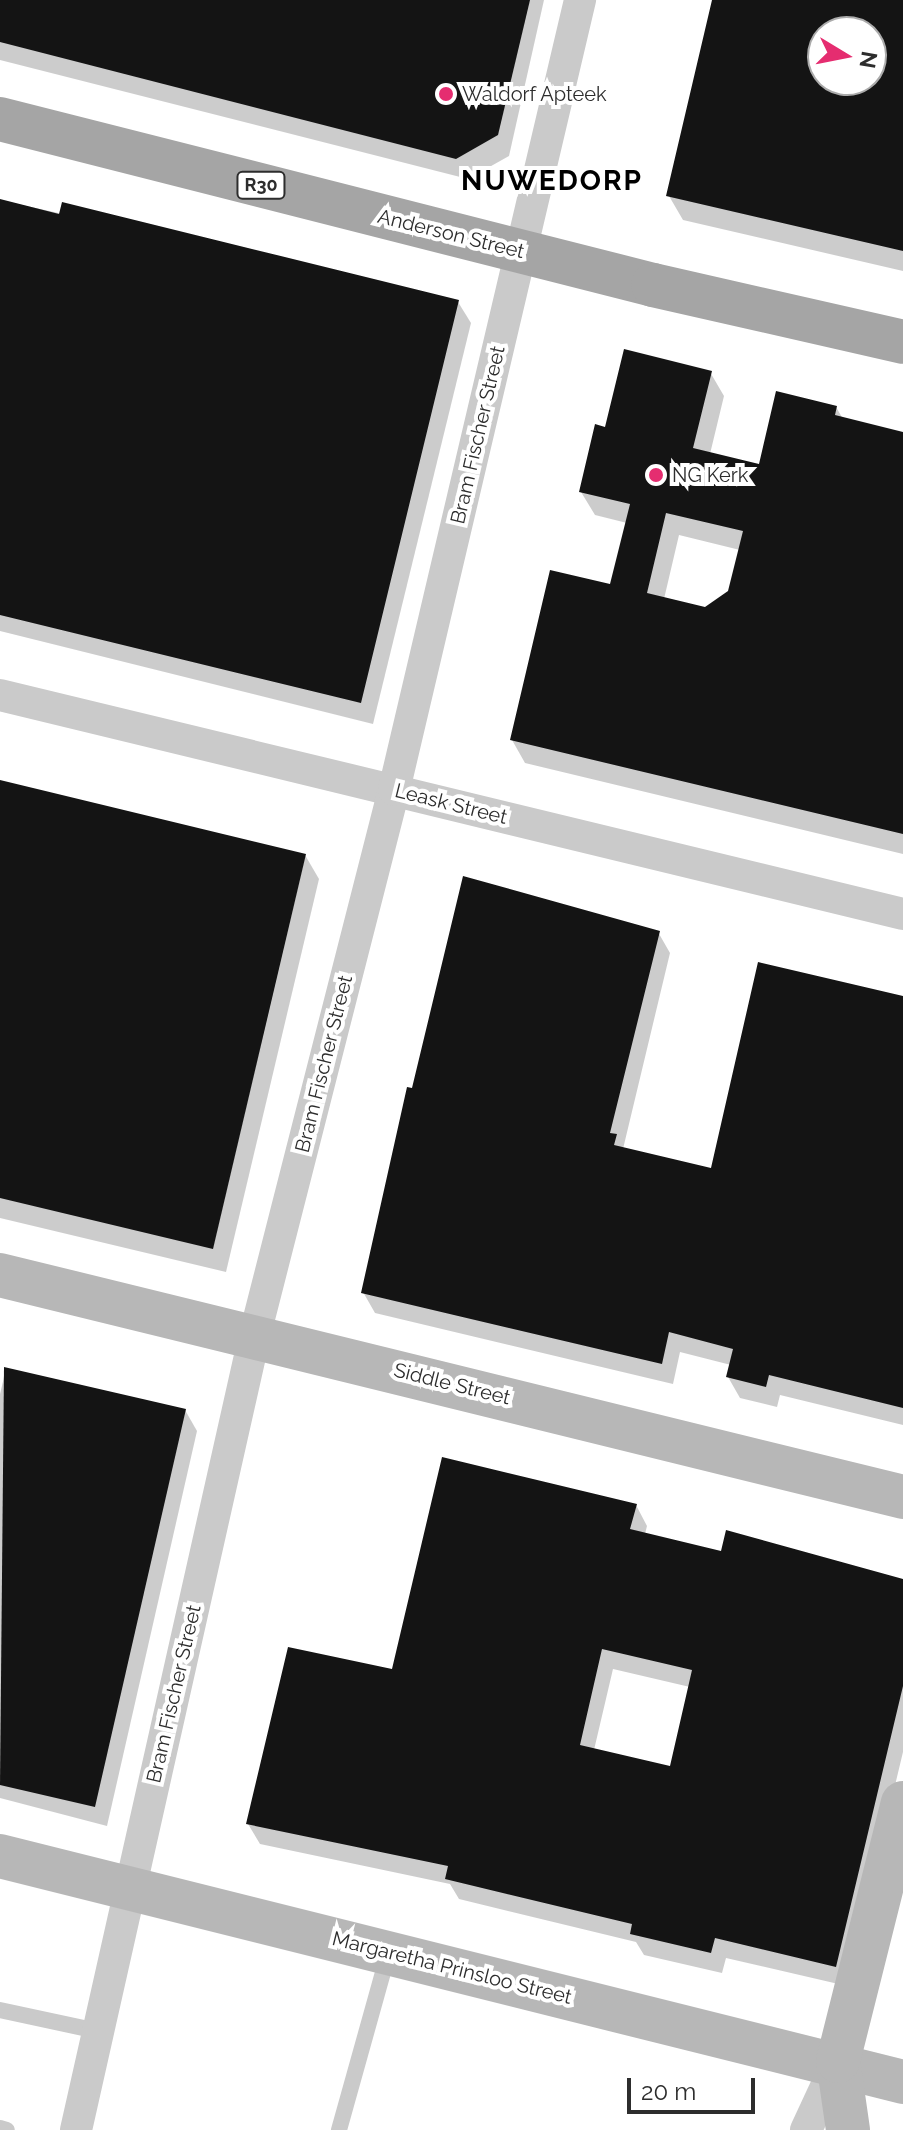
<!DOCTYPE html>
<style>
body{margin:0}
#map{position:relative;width:903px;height:2130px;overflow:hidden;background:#fff;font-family:Raleway,sans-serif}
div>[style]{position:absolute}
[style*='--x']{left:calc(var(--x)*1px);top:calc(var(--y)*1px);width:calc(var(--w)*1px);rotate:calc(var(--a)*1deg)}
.shadow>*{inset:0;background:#0003}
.building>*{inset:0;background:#141414}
.lane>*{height:16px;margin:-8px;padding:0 8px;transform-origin:8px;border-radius:8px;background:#cacaca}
.street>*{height:32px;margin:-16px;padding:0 16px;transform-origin:16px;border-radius:16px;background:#cacaca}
.secondary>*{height:44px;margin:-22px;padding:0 22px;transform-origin:22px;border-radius:22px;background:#b7b7b7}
.primary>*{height:44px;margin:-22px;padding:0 22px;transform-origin:22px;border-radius:22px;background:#a5a5a5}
.dots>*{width:22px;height:22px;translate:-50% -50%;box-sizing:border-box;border:4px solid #fff;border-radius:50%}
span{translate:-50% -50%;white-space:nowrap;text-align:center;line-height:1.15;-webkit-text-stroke:8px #fff;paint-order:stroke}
.shield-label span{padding:2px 6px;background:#fff;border:2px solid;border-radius:6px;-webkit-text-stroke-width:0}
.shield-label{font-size:18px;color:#2d2d2d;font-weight:700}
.poi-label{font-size:20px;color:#2d2d2d}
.left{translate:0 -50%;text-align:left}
.street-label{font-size:20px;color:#2d2d2d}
.district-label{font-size:28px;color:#000;font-weight:700;letter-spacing:2px}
.north{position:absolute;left:807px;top:16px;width:80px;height:80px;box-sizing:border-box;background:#fff;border:2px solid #ababab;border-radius:50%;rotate:100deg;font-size:22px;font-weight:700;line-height:32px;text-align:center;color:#2d2d2d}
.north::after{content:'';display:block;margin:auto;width:28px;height:36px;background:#e52d70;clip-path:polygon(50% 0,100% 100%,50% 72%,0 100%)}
.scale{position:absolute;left:627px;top:2078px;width:128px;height:36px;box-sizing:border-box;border:4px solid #2d2d2d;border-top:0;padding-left:10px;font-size:24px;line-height:28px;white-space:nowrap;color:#2d2d2d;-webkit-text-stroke:6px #fff;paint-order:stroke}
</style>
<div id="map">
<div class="shadow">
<i style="clip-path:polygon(0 0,544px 0,509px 156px,468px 179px,0 60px)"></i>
<i style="clip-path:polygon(evenodd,714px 0,903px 0,903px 271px,683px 220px,669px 196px,714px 0,823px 32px,871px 32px,871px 80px,823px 80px,823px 32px)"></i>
<i style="clip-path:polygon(0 200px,458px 302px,471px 323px,373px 724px,0 631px)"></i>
<i style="clip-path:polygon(evenodd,710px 372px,724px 396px,710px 454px,760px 466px,836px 407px,843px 419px,903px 434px,903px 854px,525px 763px,512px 740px,611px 587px,627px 523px,595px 515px,581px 492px,607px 429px,710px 372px,679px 535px,740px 550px,730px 592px,705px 609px,664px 599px,679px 535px)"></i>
<i style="clip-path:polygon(0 782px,305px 855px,319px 879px,226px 1272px,0 1218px)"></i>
<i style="clip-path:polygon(658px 932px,670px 953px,623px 1149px,712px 1170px,903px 998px,903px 1425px,780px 1395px,777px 1407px,740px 1398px,728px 1377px,731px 1365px,680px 1352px,673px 1384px,375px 1313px,363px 1292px,414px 1091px)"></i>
<i style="clip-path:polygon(6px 1369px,185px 1410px,197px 1431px,107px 1826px,0 1798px,0 1394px)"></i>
<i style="clip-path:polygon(evenodd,636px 1505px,647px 1526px,645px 1534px,723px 1553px,903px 1580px,903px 1752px,847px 1986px,726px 1958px,722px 1973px,644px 1955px,636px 1942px,459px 1899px,450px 1884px,260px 1844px,248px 1824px,394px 1671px,636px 1505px,613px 1669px,690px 1687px,671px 1769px,594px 1750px,613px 1669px)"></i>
</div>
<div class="building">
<i style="clip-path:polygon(0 0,530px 0,498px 135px,456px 159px,0 42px)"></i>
<i style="clip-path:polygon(evenodd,712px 0,903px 0,903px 251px,666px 196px,712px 0,823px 32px,871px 32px,871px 80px,823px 80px,823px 32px)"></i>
<i style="clip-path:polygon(0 199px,59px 214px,62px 202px,459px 300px,361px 703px,0 615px)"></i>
<i style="clip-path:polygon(evenodd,624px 349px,712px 371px,693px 448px,759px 464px,776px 391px,837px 406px,835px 415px,903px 432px,903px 834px,510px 740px,550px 570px,610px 584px,630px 504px,579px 492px,595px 424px,605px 427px,624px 349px,666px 513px,743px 531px,728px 591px,705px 607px,647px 593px,666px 513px)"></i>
<i style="clip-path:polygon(0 780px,306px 854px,213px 1249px,0 1198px)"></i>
<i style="clip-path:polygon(463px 876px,660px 931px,610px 1133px,617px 1134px,614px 1145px,711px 1168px,758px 962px,903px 996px,903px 1408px,769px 1375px,766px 1387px,726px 1377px,733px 1349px,669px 1332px,662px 1364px,361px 1293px,407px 1087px,412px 1088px)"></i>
<i style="clip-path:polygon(4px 1367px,186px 1409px,95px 1807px,0 1785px)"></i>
<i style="clip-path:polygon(evenodd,442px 1457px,637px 1504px,630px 1529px,721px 1551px,726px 1530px,903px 1579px,903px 1686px,836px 1967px,715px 1938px,711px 1953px,630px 1934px,632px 1924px,445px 1879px,448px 1866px,246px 1824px,288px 1647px,392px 1669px,442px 1457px,602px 1649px,692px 1670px,670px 1766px,580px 1745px,602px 1649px)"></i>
</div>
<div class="lane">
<i style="--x:0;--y:2010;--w:99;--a:12.2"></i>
<i style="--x:0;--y:2128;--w:7;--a:16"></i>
<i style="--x:339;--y:2130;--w:182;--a:-74.4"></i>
</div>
<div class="street">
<i style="--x:0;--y:695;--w:929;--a:13.63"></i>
<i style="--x:76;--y:2130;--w:816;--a:-77.33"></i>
<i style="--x:255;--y:1334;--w:561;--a:-75.67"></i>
<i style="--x:394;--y:790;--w:812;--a:-76.75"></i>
<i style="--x:806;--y:2130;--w:76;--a:-65.1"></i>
</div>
<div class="secondary">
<i style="--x:0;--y:1275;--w:930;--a:13.81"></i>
<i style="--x:0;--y:1856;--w:931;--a:14.05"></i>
<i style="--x:848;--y:2130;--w:70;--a:-98.2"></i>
<i style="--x:838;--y:2061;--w:266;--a:-75.9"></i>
</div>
<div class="primary">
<i style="--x:0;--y:119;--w:674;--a:14.26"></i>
<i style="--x:653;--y:285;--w:256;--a:12.8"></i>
</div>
<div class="dots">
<i style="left:446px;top:94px;background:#e52d70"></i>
<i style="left:656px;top:475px;background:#e52d70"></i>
</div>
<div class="shield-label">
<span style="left:261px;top:185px">R30</span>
</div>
<div class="poi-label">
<span class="left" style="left:462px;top:94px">Waldorf Apteek</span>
<span class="left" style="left:672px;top:475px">NG Kerk</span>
</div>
<div class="street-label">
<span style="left:451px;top:234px;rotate:14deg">Anderson Street</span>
<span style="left:478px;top:435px;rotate:-77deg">Bram Fischer Street</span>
<span style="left:451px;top:804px;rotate:14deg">Leask Street</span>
<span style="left:324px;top:1064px;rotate:-76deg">Bram Fischer Street</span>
<span style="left:452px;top:1384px;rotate:14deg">Siddle Street</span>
<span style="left:174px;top:1694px;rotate:-77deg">Bram Fischer Street</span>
<span style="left:452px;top:1968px;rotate:14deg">Margaretha Prinsloo Street</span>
</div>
<div class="district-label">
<span style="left:552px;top:181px">NUWEDORP</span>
</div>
<div class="north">N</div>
<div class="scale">20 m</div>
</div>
